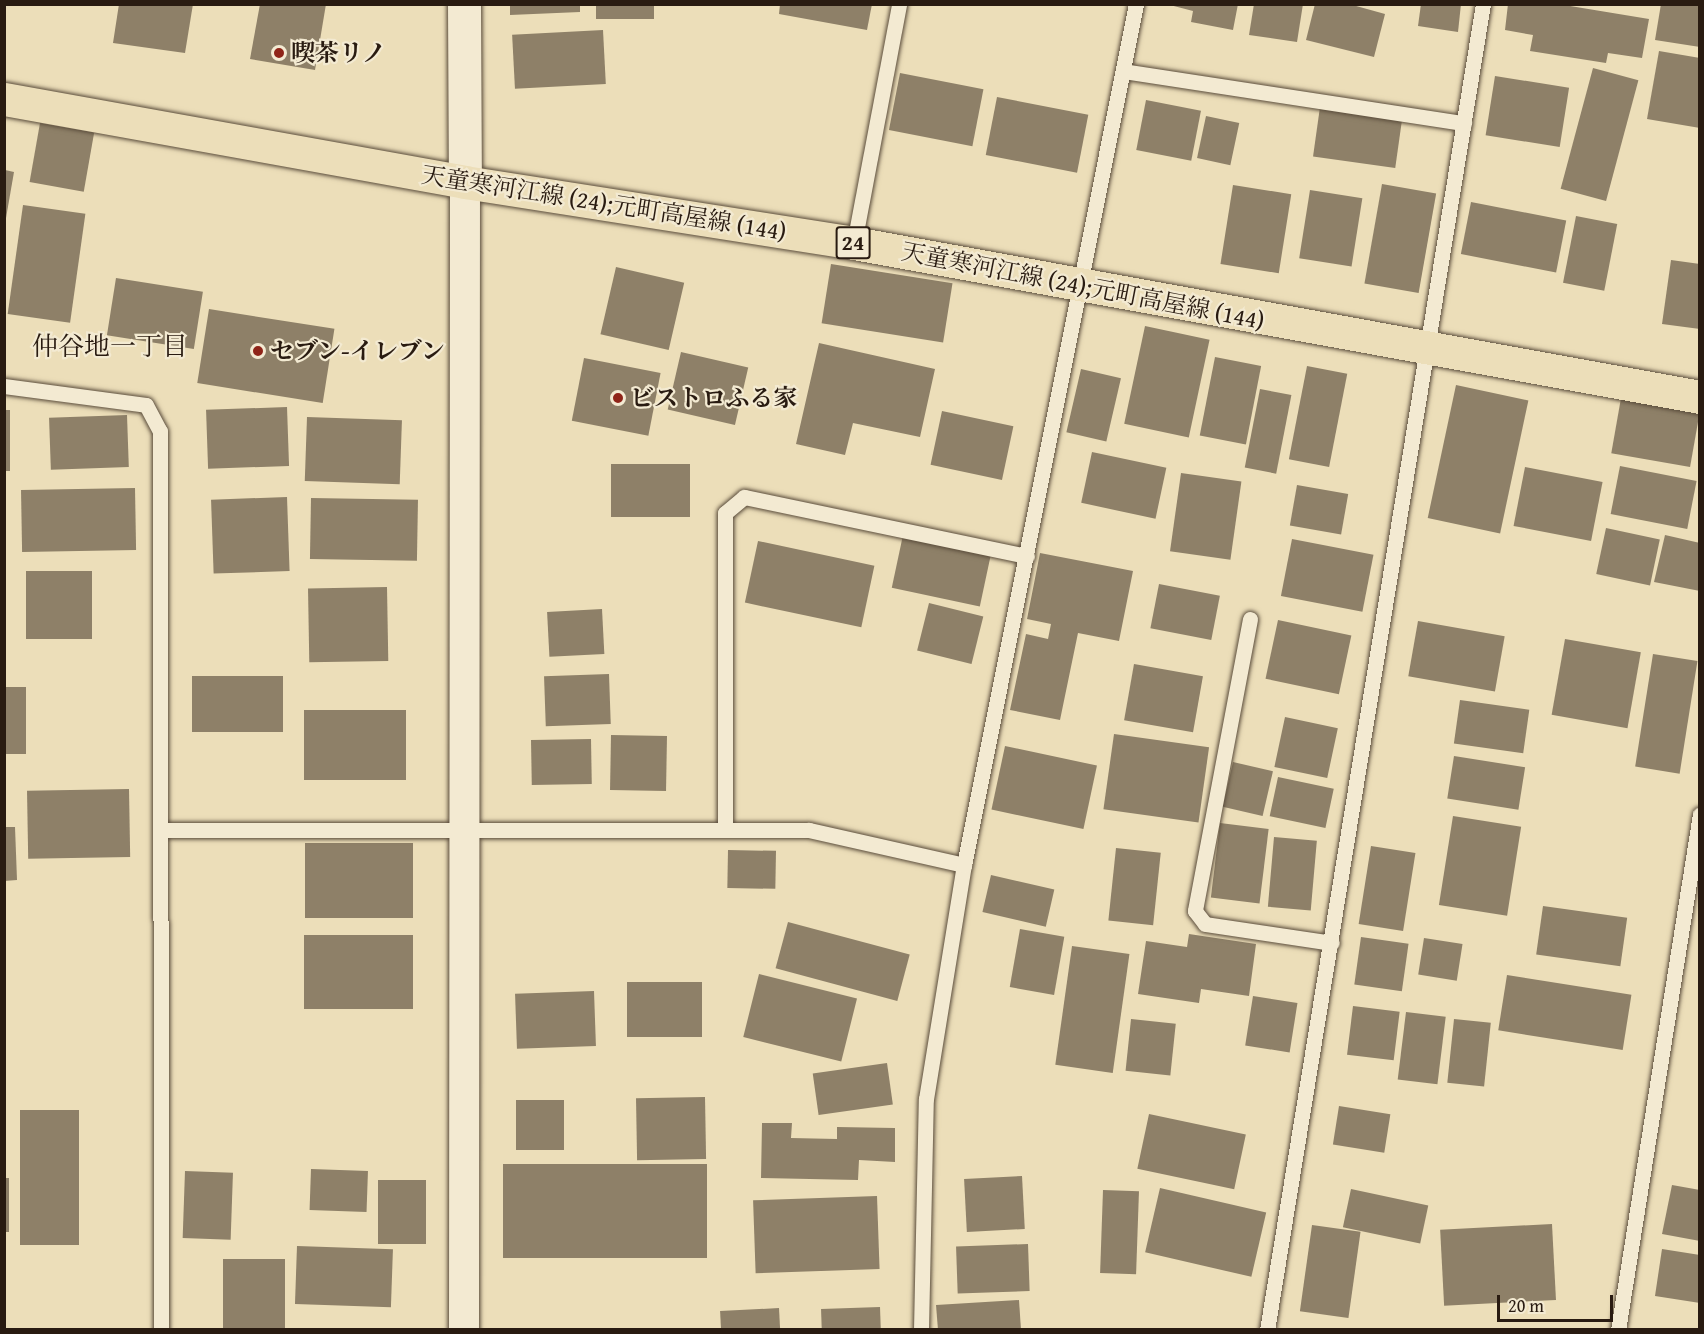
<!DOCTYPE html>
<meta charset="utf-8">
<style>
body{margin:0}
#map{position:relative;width:1704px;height:1334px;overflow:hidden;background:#ecdeb9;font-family:"Gentium Book Plus","Noto Serif JP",serif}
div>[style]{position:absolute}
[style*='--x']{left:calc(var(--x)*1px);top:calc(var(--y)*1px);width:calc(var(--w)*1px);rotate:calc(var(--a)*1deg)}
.building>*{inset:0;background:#8e8068;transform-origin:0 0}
.roads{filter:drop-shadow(0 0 2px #5a4c3b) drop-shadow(0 0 2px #5a4c3b)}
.service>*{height:15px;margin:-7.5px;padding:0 7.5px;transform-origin:7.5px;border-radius:7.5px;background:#f3ead2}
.minor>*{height:30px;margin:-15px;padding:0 15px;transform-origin:15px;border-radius:15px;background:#f3ead2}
.tertiary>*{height:33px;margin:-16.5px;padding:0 16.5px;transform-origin:16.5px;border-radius:16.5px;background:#f3ead2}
.primary>*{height:33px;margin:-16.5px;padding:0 16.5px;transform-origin:16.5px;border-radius:16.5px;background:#ecdeb9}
.dots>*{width:16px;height:16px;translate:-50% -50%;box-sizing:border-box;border:3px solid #f3ead2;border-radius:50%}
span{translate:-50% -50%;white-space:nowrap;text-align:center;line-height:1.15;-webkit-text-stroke:4.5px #f3ead2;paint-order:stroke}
.shield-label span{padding:2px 4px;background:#f3ead2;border:2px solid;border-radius:4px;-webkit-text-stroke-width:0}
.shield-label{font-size:22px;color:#291b11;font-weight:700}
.poi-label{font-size:24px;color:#291b11;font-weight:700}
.left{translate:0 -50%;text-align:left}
.street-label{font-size:24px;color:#291b11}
.neighbourhood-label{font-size:26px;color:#291b11}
.frame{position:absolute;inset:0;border:6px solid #291b11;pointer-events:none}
.scale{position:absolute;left:1497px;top:1295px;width:116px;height:27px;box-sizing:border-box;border:3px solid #291b11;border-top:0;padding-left:8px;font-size:18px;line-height:21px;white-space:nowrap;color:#291b11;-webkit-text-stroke:4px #f3ead2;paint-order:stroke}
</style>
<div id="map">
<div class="building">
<i style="clip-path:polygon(119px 4px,193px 4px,185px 53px,113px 43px)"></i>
<i style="clip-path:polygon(260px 4px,326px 4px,315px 70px,250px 59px)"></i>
<i style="clip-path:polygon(510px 4px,580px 4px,580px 12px,510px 15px)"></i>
<i style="left:596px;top:4px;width:58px;height:15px"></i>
<i style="clip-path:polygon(780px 4px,872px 4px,867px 30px,779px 14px)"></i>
<i style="clip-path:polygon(1166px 4px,1238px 4px,1233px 30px,1191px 22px,1193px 11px)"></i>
<i style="clip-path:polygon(1254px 4px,1303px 4px,1297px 42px,1249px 35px)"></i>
<i style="clip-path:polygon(1315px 4px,1349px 4px,1385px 14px,1374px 57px,1306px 40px)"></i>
<i style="clip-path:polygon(1421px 4px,1461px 4px,1458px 32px,1418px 26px)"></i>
<i style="clip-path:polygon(1508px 4px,1558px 4px,1649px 19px,1642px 58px,1608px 53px,1606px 63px,1530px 51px,1533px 35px,1505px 30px)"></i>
<i style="clip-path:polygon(1661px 4px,1700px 6px,1700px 47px,1655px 40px)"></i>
<i style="left:603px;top:30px;width:54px;height:91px;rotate:87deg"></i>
<i style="clip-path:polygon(1659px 51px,1700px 58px,1700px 128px,1647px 119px)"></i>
<i style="left:1593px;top:68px;width:47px;height:125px;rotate:15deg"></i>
<i style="left:900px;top:73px;width:85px;height:58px;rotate:11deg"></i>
<i style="left:1495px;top:76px;width:75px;height:60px;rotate:9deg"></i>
<i style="left:997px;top:97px;width:93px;height:59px;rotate:11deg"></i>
<i style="left:1146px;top:100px;width:56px;height:51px;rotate:11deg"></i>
<i style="left:1320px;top:107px;width:83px;height:50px;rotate:8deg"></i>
<i style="left:1206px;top:116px;width:34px;height:43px;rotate:12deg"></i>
<i style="left:40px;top:123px;width:55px;height:60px;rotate:10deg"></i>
<i style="clip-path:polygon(5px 170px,14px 172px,6px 218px,5px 218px)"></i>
<i style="left:1382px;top:184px;width:55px;height:101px;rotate:10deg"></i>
<i style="left:1233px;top:185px;width:59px;height:80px;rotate:9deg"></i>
<i style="left:1310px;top:190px;width:53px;height:69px;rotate:9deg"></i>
<i style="left:1471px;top:202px;width:97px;height:53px;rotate:11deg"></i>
<i style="left:23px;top:205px;width:63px;height:110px;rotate:8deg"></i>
<i style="left:1576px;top:216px;width:42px;height:68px;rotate:11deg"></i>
<i style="clip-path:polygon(1671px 260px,1700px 264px,1700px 329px,1662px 324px)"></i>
<i style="left:831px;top:264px;width:123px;height:60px;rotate:9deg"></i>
<i style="left:616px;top:267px;width:70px;height:69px;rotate:13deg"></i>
<i style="left:116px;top:278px;width:88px;height:58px;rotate:9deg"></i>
<i style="left:209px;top:309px;width:127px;height:75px;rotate:9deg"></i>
<i style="left:1145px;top:326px;width:66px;height:100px;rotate:12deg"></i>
<i style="clip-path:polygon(819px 343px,935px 369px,920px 437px,853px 423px,845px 455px,796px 444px)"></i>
<i style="left:681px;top:352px;width:69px;height:59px;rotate:13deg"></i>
<i style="left:1215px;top:357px;width:47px;height:80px;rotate:11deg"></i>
<i style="left:584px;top:358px;width:78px;height:64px;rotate:11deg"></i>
<i style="left:1307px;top:366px;width:41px;height:95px;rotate:11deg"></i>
<i style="left:1081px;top:369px;width:41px;height:65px;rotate:13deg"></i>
<i style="left:1456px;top:385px;width:74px;height:136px;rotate:12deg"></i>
<i style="left:1260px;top:389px;width:32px;height:80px;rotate:11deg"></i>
<i style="left:1621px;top:398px;width:80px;height:56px;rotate:10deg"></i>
<i style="left:287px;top:407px;width:59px;height:81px;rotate:88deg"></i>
<i style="left:4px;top:410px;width:6px;height:61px"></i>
<i style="left:942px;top:411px;width:73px;height:55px;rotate:12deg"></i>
<i style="left:127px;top:415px;width:52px;height:78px;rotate:88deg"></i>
<i style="left:307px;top:417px;width:95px;height:64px;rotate:2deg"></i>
<i style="left:1092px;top:452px;width:76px;height:52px;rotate:12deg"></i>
<i style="left:611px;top:464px;width:79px;height:53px"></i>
<i style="left:1620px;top:466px;width:78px;height:49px;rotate:11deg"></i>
<i style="left:1525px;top:467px;width:79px;height:60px;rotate:11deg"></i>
<i style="left:1181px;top:473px;width:61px;height:79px;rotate:8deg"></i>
<i style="left:1297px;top:485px;width:52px;height:41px;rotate:10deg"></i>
<i style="left:135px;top:488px;width:62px;height:114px;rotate:89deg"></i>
<i style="left:287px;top:497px;width:74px;height:76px;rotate:88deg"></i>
<i style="left:311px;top:498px;width:107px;height:61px;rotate:1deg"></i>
<i style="left:1606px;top:528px;width:55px;height:47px;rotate:12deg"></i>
<i style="left:903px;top:535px;width:90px;height:54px;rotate:12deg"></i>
<i style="clip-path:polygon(1665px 535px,1700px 543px,1700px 591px,1654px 582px)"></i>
<i style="left:1292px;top:539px;width:83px;height:58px;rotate:11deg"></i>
<i style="left:758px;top:541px;width:119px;height:63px;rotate:12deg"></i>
<i style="clip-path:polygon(1040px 553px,1133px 571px,1119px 641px,1078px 633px,1060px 720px,1010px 710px,1026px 634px,1048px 639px,1051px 624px,1027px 619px)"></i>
<i style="left:26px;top:571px;width:66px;height:68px"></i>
<i style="left:1159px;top:584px;width:62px;height:45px;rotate:11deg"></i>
<i style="left:387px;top:587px;width:74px;height:79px;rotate:89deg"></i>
<i style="left:929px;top:603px;width:56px;height:49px;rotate:14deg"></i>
<i style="left:602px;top:609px;width:45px;height:55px;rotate:87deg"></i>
<i style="left:1278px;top:620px;width:75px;height:60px;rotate:12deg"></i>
<i style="left:1418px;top:621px;width:88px;height:56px;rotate:10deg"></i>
<i style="left:1565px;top:639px;width:77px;height:77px;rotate:10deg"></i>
<i style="left:1653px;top:654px;width:45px;height:114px;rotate:9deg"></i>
<i style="left:1134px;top:664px;width:70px;height:57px;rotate:10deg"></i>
<i style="left:609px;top:674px;width:50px;height:65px;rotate:88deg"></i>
<i style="left:192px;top:676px;width:91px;height:56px"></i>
<i style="left:4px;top:687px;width:22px;height:67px"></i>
<i style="left:1460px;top:700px;width:70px;height:44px;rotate:8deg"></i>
<i style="left:406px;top:710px;width:70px;height:102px;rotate:90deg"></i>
<i style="left:1285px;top:717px;width:54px;height:51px;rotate:12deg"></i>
<i style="left:1114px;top:734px;width:96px;height:76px;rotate:8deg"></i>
<i style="left:611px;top:735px;width:56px;height:55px;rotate:1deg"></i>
<i style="left:591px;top:739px;width:45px;height:60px;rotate:89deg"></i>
<i style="left:1005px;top:746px;width:94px;height:65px;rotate:12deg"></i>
<i style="left:1454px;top:756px;width:72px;height:43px;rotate:9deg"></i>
<i style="left:1233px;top:762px;width:41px;height:46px;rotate:13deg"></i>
<i style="left:1278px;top:777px;width:57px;height:40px;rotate:12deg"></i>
<i style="left:129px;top:789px;width:68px;height:102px;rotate:89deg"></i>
<i style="left:1453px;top:816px;width:69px;height:90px;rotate:9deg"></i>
<i style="left:1220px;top:823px;width:49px;height:75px;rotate:7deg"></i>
<i style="clip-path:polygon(4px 827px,15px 827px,17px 880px,4px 881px)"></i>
<i style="left:1274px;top:837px;width:43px;height:70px;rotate:5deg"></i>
<i style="left:305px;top:843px;width:108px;height:75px"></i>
<i style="left:1371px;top:846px;width:45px;height:79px;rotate:9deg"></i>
<i style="left:1116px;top:848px;width:45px;height:73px;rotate:6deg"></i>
<i style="left:728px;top:850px;width:48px;height:38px;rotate:1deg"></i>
<i style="left:991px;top:875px;width:65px;height:38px;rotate:13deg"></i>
<i style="left:1543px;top:906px;width:85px;height:49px;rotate:8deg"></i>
<i style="left:788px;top:922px;width:126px;height:48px;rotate:15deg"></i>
<i style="left:1020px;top:929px;width:45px;height:59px;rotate:10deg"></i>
<i style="clip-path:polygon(1189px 934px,1256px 944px,1249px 996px,1201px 989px,1199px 1003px,1138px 994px,1146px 941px,1187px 947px)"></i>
<i style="left:304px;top:935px;width:109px;height:74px"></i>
<i style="left:1361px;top:937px;width:48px;height:48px;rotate:8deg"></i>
<i style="left:1424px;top:938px;width:39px;height:37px;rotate:9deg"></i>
<i style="left:1072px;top:946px;width:58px;height:120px;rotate:8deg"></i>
<i style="left:759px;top:974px;width:101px;height:65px;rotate:14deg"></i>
<i style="left:1507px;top:975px;width:126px;height:56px;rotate:9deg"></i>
<i style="left:627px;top:982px;width:75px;height:55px"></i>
<i style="left:594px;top:991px;width:55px;height:79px;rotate:88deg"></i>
<i style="left:1253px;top:996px;width:45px;height:50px;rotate:9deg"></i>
<i style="left:1353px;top:1006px;width:47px;height:49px;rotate:7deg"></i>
<i style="left:1406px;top:1012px;width:40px;height:68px;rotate:7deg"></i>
<i style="left:1131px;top:1019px;width:45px;height:52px;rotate:6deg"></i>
<i style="left:1454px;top:1019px;width:37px;height:64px;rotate:6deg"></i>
<i style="left:887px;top:1063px;width:42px;height:75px;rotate:82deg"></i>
<i style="left:705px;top:1097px;width:62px;height:69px;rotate:89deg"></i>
<i style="left:516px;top:1100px;width:48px;height:50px"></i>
<i style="left:1339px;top:1106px;width:52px;height:39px;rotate:9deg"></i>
<i style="left:20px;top:1110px;width:59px;height:135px"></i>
<i style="left:1149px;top:1114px;width:99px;height:56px;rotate:12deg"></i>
<i style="clip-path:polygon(762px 1123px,792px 1123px,791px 1138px,837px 1139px,837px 1127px,895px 1128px,895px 1162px,859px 1160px,858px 1180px,761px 1178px)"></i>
<i style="left:503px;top:1164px;width:204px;height:94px"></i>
<i style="left:311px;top:1169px;width:57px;height:41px;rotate:2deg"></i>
<i style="left:185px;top:1171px;width:48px;height:67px;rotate:2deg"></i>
<i style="left:1022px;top:1176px;width:53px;height:58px;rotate:87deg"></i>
<i style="left:4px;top:1178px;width:5px;height:54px"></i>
<i style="left:378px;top:1180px;width:48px;height:64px"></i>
<i style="clip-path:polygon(1672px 1185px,1700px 1190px,1700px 1241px,1662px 1234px)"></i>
<i style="left:1160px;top:1188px;width:109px;height:66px;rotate:13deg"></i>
<i style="left:1351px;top:1189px;width:79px;height:39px;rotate:12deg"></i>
<i style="left:1103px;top:1190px;width:36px;height:83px;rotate:2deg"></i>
<i style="left:877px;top:1196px;width:73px;height:124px;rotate:88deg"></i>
<i style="left:1552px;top:1224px;width:76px;height:112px;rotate:87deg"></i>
<i style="left:1312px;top:1225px;width:49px;height:87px;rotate:8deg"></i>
<i style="left:1028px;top:1244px;width:47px;height:72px;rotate:88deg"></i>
<i style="left:297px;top:1246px;width:96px;height:58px;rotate:2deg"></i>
<i style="clip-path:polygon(1662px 1249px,1700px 1255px,1700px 1303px,1655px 1296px)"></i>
<i style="left:223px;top:1259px;width:62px;height:71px"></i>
<i style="clip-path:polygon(1019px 1300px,1021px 1330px,938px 1330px,936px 1305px)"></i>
<i style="left:880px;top:1307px;width:23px;height:59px;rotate:88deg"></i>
<i style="left:779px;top:1308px;width:22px;height:59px;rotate:87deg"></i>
</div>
<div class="roads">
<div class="service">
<i style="--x:1123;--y:71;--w:345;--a:8.7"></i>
<i style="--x:854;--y:243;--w:243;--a:-79.3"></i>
<i style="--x:4;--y:386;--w:143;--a:7.6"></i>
<i style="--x:146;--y:405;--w:30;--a:62"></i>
<i style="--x:160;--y:431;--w:899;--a:89.94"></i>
<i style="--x:1250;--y:619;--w:297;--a:100.7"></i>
<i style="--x:1195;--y:911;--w:16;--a:52"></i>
<i style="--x:1205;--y:924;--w:128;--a:8.5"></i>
<i style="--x:163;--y:830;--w:646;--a:0"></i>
<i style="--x:809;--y:830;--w:159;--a:12.7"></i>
<i style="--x:725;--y:830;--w:317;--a:-90"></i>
<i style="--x:725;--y:513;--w:25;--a:-40"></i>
<i style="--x:744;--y:497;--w:289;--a:11.8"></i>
<i style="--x:921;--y:1330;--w:231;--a:-88.8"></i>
<i style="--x:926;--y:1099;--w:237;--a:-80.8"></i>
<i style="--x:964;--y:865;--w:878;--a:-78.7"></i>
<i style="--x:1267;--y:1330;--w:1343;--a:-80.75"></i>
<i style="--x:1618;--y:1330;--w:522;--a:-80.97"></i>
</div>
<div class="minor">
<i style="--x:464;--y:1330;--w:1148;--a:-89.95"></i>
</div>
<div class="tertiary">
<i style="--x:464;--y:4;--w:178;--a:89.7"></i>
</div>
<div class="primary">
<i style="--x:4;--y:99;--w:468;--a:10.2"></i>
<i style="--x:465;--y:182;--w:394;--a:8.9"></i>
<i style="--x:854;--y:243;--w:860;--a:10.32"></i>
</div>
</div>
<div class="dots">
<i style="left:279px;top:53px;background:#8f2418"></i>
<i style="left:258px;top:351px;background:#8f2418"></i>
<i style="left:618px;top:398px;background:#8f2418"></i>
</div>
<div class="shield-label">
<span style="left:853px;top:243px">24</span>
</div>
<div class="poi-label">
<span class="left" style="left:291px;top:53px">喫茶リノ</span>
<span class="left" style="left:270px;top:351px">セブン-イレブン</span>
<span class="left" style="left:630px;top:398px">ビストロふる家</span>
</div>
<div class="street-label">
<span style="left:604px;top:203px;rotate:9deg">天童寒河江線 (24);元町高屋線 (144)</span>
<span style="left:1083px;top:286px;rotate:11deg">天童寒河江線 (24);元町高屋線 (144)</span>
</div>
<div class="neighbourhood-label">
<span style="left:110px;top:346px">仲谷地一丁目</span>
</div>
<div class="frame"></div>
<div class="scale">20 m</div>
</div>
